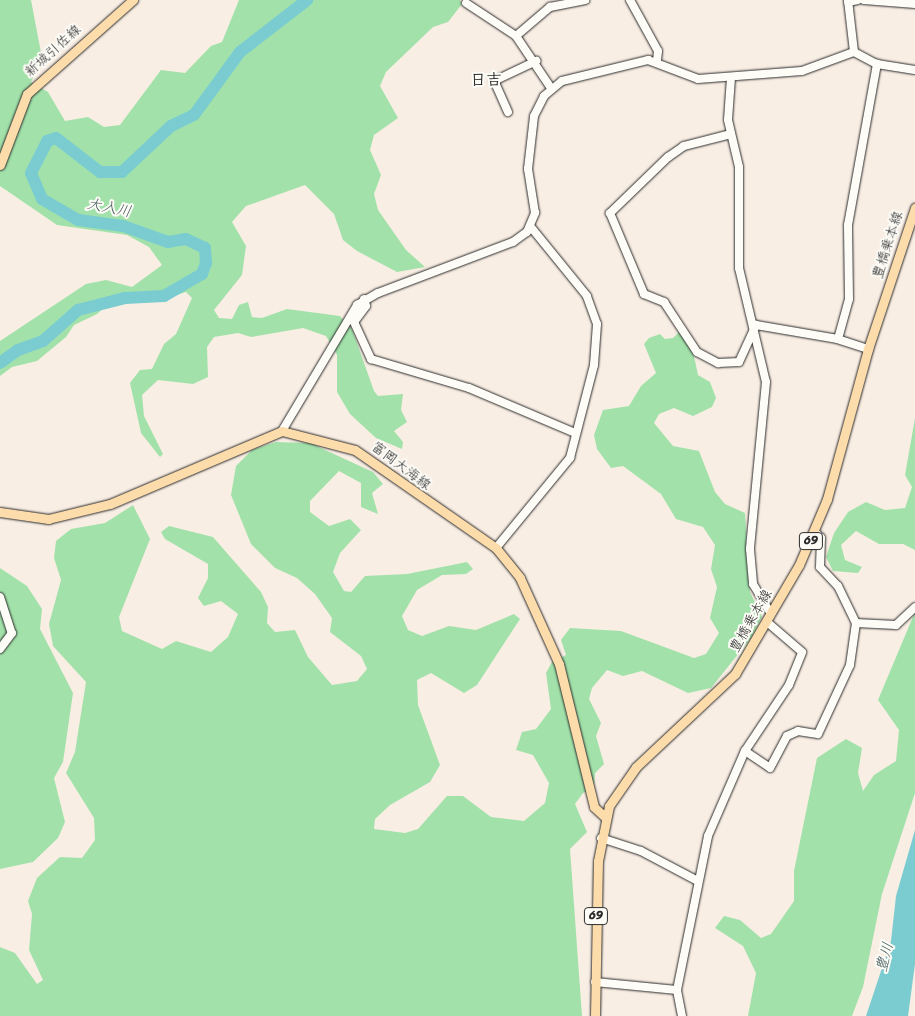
<!DOCTYPE html>
<meta charset="utf-8">
<style>
body{margin:0}
#map{position:relative;width:915px;height:1016px;overflow:hidden;background:#f9eee4;font-family:Sriracha,"Klee One",sans-serif}
div>[style]{position:absolute}
[style*='--x']{left:calc(var(--x)*1px);top:calc(var(--y)*1px);width:calc(var(--w)*1px);rotate:calc(var(--a)*1deg)}
.green>*{inset:0;background:#a2e2aa}
.water>*{inset:0;background:#7accd0}
.river>*{height:12px;margin:-6px;padding:0 6px;transform-origin:6px;border-radius:6px;background:#7accd0}
.roads{filter:drop-shadow(0 0 1px #2b2b2b) drop-shadow(0 0 1px #2b2b2b)}
.minor>*{height:8px;margin:-4px;padding:0 4px;transform-origin:4px;border-radius:4px;background:#fdfcf7}
.major>*{height:9px;margin:-4.5px;padding:0 4.5px;transform-origin:4.5px;border-radius:4.5px;background:#fddcac}
span{translate:-50% -50%;white-space:nowrap;text-align:center;line-height:1.15;-webkit-text-stroke:4px #fdfcf7;paint-order:stroke}
.shield-label span{padding:1px 4px;background:#fdfcf7;border:1px solid;border-radius:4px;-webkit-text-stroke-width:0}
.shield-label{font-size:12px;color:#2b2b2b;font-weight:700}
.street-label{font-size:14px;color:#2b2b2b}
.water-label{font-size:15px;color:#435b5d;font-style:italic}
.quarter-label{font-size:16px;color:#2b2b2b;font-weight:700}
</style>
<div id="map">
<div class="green">
<i style="clip-path:polygon(0 0,31px 0,42px 58px,31px 82px,48px 92px,65px 121px,88px 117px,104px 127px,120px 125px,161px 70px,185px 73px,211px 46px,222px 42px,239px 0,460px 0,462px 4px,448px 22px,433px 27px,386px 72px,380px 86px,398px 118px,374px 135px,370px 150px,381px 175px,374px 194px,378px 210px,406px 250px,425px 267px,397px 272px,357px 251px,343px 240px,334px 214px,305px 185px,246px 206px,232px 222px,246px 246px,242px 275px,214px 310px,219px 318px,232px 319px,239px 305px,248px 302px,252px 317px,262px 318px,287px 309px,340px 316px,352px 329px,374px 391px,378px 396px,403px 394px,401px 410px,407px 422px,394px 431px,403px 442px,402px 449px,376px 438px,350px 414px,337px 392px,337px 355px,326px 336px,303px 328px,251px 337px,238px 333px,214px 337px,207px 347px,208px 377px,193px 384px,158px 380px,142px 395px,144px 416px,163px 454px,160px 457px,141px 433px,130px 383px,140px 370px,152px 369px,164px 344px,176px 334px,192px 298px,186px 292px,174px 296px,166px 293px,116px 297px,97px 314px,74px 325px,66px 337px,37px 361px,12px 367px,0 376px,0 341px,86px 284px,106px 280px,132px 287px,162px 265px,149px 247px,127px 235px,57px 225px,0 186px)"></i>
<i style="clip-path:polygon(680px 331px,694px 356px,698px 375px,710px 382px,716px 398px,712px 407px,693px 416px,674px 408px,659px 414px,654px 423px,673px 446px,699px 451px,715px 492px,725px 504px,745px 513px,750px 592px,762px 617px,751px 638px,711px 688px,688px 693px,642px 671px,623px 676px,607px 670px,592px 688px,589px 699px,601px 723px,596px 736px,604px 764px,595px 773px,594px 788px,583px 793px,575px 804px,587px 832px,570px 849px,582px 1016px,0 1016px,0 947px,15px 953px,37px 984px,43px 980px,29px 950px,32px 914px,28px 901px,37px 878px,60px 857px,82px 858px,95px 840px,94px 818px,66px 773px,75px 752px,86px 682px,53px 646px,49px 624px,61px 580px,54px 558px,56px 541px,71px 529px,105px 523px,133px 505px,150px 539px,119px 617px,122px 631px,162px 649px,176px 641px,211px 652px,228px 637px,238px 614px,221px 601px,204px 606px,198px 598px,208px 578px,208px 564px,165px 539px,161px 532px,169px 526px,213px 537px,261px 592px,268px 607px,267px 623px,275px 632px,295px 630px,308px 657px,332px 685px,357px 681px,367px 669px,361px 656px,330px 632px,332px 618px,315px 594px,297px 578px,275px 568px,251px 544px,231px 495px,236px 466px,252px 450px,276px 442px,310px 443px,373px 472px,383px 484px,372px 493px,378px 514px,361px 507px,361px 483px,339px 471px,310px 501px,310px 512px,329px 526px,350px 519px,361px 530px,340px 553px,333px 572px,344px 591px,351px 592px,365px 576px,407px 574px,467px 562px,473px 569px,466px 574px,442px 575px,417px 590px,402px 616px,408px 630px,422px 636px,449px 626px,476px 630px,514px 614px,520px 619px,477px 685px,464px 693px,431px 673px,417px 680px,418px 705px,440px 765px,430px 782px,390px 805px,375px 819px,374px 829px,405px 833px,418px 829px,447px 796px,463px 796px,491px 817px,524px 821px,545px 803px,549px 783px,533px 755px,516px 750px,522px 732px,536px 729px,551px 709px,546px 673px,552px 662px,566px 655px,561px 640px,570px 628px,621px 631px,694px 658px,706px 654px,719px 633px,710px 618px,717px 587px,711px 569px,715px 545px,703px 527px,676px 519px,661px 494px,623px 466px,611px 468px,597px 449px,594px 435px,603px 410px,629px 406px,641px 386px,656px 373px,644px 344px,649px 338px,660px 334px,665px 339px,673px 338px)"></i>
<i style="clip-path:polygon(915px 418px,915px 550px,903px 544px,879px 544px,856px 531px,841px 545px,845px 560px,862px 567px,858px 573px,833px 571px,826px 557px,834px 533px,848px 512px,866px 502px,885px 510px,905px 508px,912px 487px,905px 475px)"></i>
<i style="clip-path:polygon(0 568px,27px 586px,42px 609px,40px 629px,73px 693px,63px 762px,54px 778px,65px 822px,58px 838px,33px 862px,0 869px)"></i>
<i style="clip-path:polygon(915px 612px,915px 793px,882px 894px,863px 987px,852px 1016px,748px 1016px,756px 973px,743px 946px,715px 928px,724px 916px,740px 920px,761px 938px,771px 934px,794px 901px,794px 871px,817px 758px,846px 739px,862px 748px,858px 773px,863px 791px,874px 775px,896px 761px,899px 730px,878px 700px)"></i>
</div>
<div class="water">
<i style="clip-path:polygon(915px 830px,915px 964px,908px 1016px,866px 1016px,891px 941px,896px 896px)"></i>
</div>
<div class="river">
<i style="--x:0;--y:363;--w:22;--a:-36"></i>
<i style="--x:18;--y:350;--w:27;--a:-20"></i>
<i style="--x:43;--y:341;--w:47;--a:-41.5"></i>
<i style="--x:78;--y:310;--w:49;--a:-14.3"></i>
<i style="--x:125;--y:298;--w:39;--a:-3"></i>
<i style="--x:164;--y:296;--w:44;--a:-30.1"></i>
<i style="--x:202;--y:274;--w:12;--a:-70"></i>
<i style="--x:206;--y:263;--w:15;--a:-94"></i>
<i style="--x:205;--y:248;--w:21;--a:-155"></i>
<i style="--x:186;--y:239;--w:18;--a:171"></i>
<i style="--x:168;--y:242;--w:48;--a:-160.4"></i>
<i style="--x:123;--y:226;--w:45;--a:-172.4"></i>
<i style="--x:78;--y:220;--w:42;--a:-149.7"></i>
<i style="--x:42;--y:199;--w:28;--a:-113"></i>
<i style="--x:31;--y:173;--w:36;--a:-63"></i>
<i style="--x:47;--y:141;--w:9;--a:-18"></i>
<i style="--x:56;--y:138;--w:56;--a:37.7"></i>
<i style="--x:100;--y:172;--w:22;--a:0"></i>
<i style="--x:122;--y:172;--w:67;--a:-43.2"></i>
<i style="--x:171;--y:126;--w:25;--a:-26"></i>
<i style="--x:194;--y:115;--w:78;--a:-53.9"></i>
<i style="--x:240;--y:52;--w:85;--a:-37.8"></i>
</div>
<div class="roads">
<div class="minor">
<i style="--x:630;--y:0;--w:58;--a:61.2"></i>
<i style="--x:658;--y:51;--w:9;--a:96"></i>
<i style="--x:848;--y:0;--w:52;--a:83.4"></i>
<i style="--x:864;--y:0;--w:51;--a:4.5"></i>
<i style="--x:848;--y:2;--w:10;--a:-11"></i>
<i style="--x:466;--y:3;--w:60;--a:33.4"></i>
<i style="--x:516;--y:36;--w:63;--a:56.1"></i>
<i style="--x:516;--y:36;--w:45;--a:-40.5"></i>
<i style="--x:550;--y:7;--w:36;--a:-11"></i>
<i style="--x:731;--y:78;--w:42;--a:94.1"></i>
<i style="--x:728;--y:120;--w:48;--a:76.8"></i>
<i style="--x:739;--y:167;--w:101;--a:90"></i>
<i style="--x:739;--y:268;--w:117;--a:76.7"></i>
<i style="--x:766;--y:382;--w:168;--a:95.5"></i>
<i style="--x:750;--y:549;--w:35;--a:85"></i>
<i style="--x:753;--y:584;--w:35;--a:59"></i>
<i style="--x:508;--y:112;--w:34;--a:-114"></i>
<i style="--x:494;--y:81;--w:47;--a:-25.5"></i>
<i style="--x:731;--y:134;--w:49;--a:165.7"></i>
<i style="--x:684;--y:146;--w:19;--a:145"></i>
<i style="--x:668;--y:157;--w:81;--a:136"></i>
<i style="--x:610;--y:213;--w:88;--a:67.2"></i>
<i style="--x:644;--y:294;--w:22;--a:22"></i>
<i style="--x:664;--y:302;--w:60;--a:56.6"></i>
<i style="--x:697;--y:352;--w:24;--a:28"></i>
<i style="--x:718;--y:363;--w:21;--a:-3"></i>
<i style="--x:739;--y:362;--w:41;--a:-65.3"></i>
<i style="--x:756;--y:325;--w:83;--a:9.7"></i>
<i style="--x:364;--y:299;--w:7;--a:74"></i>
<i style="--x:366;--y:306;--w:20;--a:127"></i>
<i style="--x:354;--y:322;--w:41;--a:65.3"></i>
<i style="--x:371;--y:359;--w:102;--a:16.5"></i>
<i style="--x:469;--y:388;--w:115;--a:23"></i>
<i style="--x:868;--y:349;--w:32;--a:-162"></i>
<i style="--x:838;--y:339;--w:41;--a:-74.6"></i>
<i style="--x:849;--y:299;--w:74;--a:-90.8"></i>
<i style="--x:848;--y:225;--w:164;--a:-79.8"></i>
<i style="--x:282;--y:431;--w:147;--a:-59.2"></i>
<i style="--x:357;--y:305;--w:24;--a:-30"></i>
<i style="--x:378;--y:293;--w:144;--a:-20.7"></i>
<i style="--x:513;--y:242;--w:17;--a:-36"></i>
<i style="--x:527;--y:232;--w:21;--a:-67"></i>
<i style="--x:535;--y:213;--w:45;--a:-99"></i>
<i style="--x:528;--y:169;--w:53;--a:-83.5"></i>
<i style="--x:534;--y:116;--w:22;--a:-63"></i>
<i style="--x:544;--y:96;--w:23;--a:-40"></i>
<i style="--x:562;--y:81;--w:89;--a:-13.7"></i>
<i style="--x:648;--y:60;--w:53;--a:20.8"></i>
<i style="--x:698;--y:79;--w:104;--a:-4.4"></i>
<i style="--x:802;--y:71;--w:55;--a:-20.1"></i>
<i style="--x:854;--y:52;--w:26;--a:28"></i>
<i style="--x:877;--y:64;--w:38;--a:9"></i>
<i style="--x:815;--y:532;--w:8;--a:45"></i>
<i style="--x:821;--y:538;--w:29;--a:92"></i>
<i style="--x:820;--y:567;--w:26;--a:47"></i>
<i style="--x:838;--y:586;--w:41;--a:64.1"></i>
<i style="--x:856;--y:623;--w:40;--a:2.9"></i>
<i style="--x:896;--y:625;--w:26;--a:-43"></i>
<i style="--x:496;--y:548;--w:117;--a:-50.6"></i>
<i style="--x:570;--y:458;--w:96;--a:-75.5"></i>
<i style="--x:594;--y:365;--w:41;--a:-85.8"></i>
<i style="--x:597;--y:324;--w:30;--a:-110"></i>
<i style="--x:587;--y:296;--w:89;--a:-129.1"></i>
<i style="--x:0;--y:597;--w:38;--a:72"></i>
<i style="--x:12;--y:633;--w:20;--a:127"></i>
<i style="--x:745;--y:751;--w:30;--a:34"></i>
<i style="--x:770;--y:768;--w:36;--a:-62"></i>
<i style="--x:787;--y:736;--w:12;--a:-24"></i>
<i style="--x:798;--y:731;--w:20;--a:9"></i>
<i style="--x:818;--y:734;--w:76;--a:-65.1"></i>
<i style="--x:850;--y:665;--w:42;--a:-81.9"></i>
<i style="--x:601;--y:838;--w:42;--a:18"></i>
<i style="--x:641;--y:851;--w:64;--a:27.8"></i>
<i style="--x:595;--y:982;--w:82;--a:5.6"></i>
<i style="--x:682;--y:1016;--w:26;--a:-101"></i>
<i style="--x:677;--y:990;--w:157;--a:-78.6"></i>
<i style="--x:708;--y:836;--w:93;--a:-66.5"></i>
<i style="--x:745;--y:751;--w:79;--a:-56.3"></i>
<i style="--x:789;--y:685;--w:35;--a:-68"></i>
<i style="--x:802;--y:652;--w:46;--a:-139.4"></i>
</div>
<div class="major">
<i style="--x:0;--y:165;--w:76;--a:-69.2"></i>
<i style="--x:27;--y:94;--w:142;--a:-41.6"></i>
<i style="--x:0;--y:512;--w:49;--a:8.3"></i>
<i style="--x:48;--y:519;--w:64;--a:-13.6"></i>
<i style="--x:110;--y:504;--w:187;--a:-23"></i>
<i style="--x:282;--y:431;--w:75;--a:14.6"></i>
<i style="--x:355;--y:450;--w:172;--a:34.8"></i>
<i style="--x:496;--y:548;--w:38;--a:51"></i>
<i style="--x:520;--y:578;--w:94;--a:65.6"></i>
<i style="--x:559;--y:664;--w:147;--a:76.2"></i>
<i style="--x:594;--y:807;--w:15;--a:42"></i>
<i style="--x:595;--y:1016;--w:155;--a:-88.9"></i>
<i style="--x:598;--y:861;--w:56;--a:-78.7"></i>
<i style="--x:609;--y:806;--w:47;--a:-55.3"></i>
<i style="--x:636;--y:767;--w:136;--a:-43.2"></i>
<i style="--x:735;--y:674;--w:126;--a:-59.6"></i>
<i style="--x:799;--y:565;--w:72;--a:-67"></i>
<i style="--x:827;--y:499;--w:156;--a:-74.7"></i>
<i style="--x:868;--y:349;--w:149;--a:-71.6"></i>
</div>
</div>
<div class="shield-label">
<span style="left:811px;top:541px">69</span>
<span style="left:596px;top:916px">69</span>
</div>
<div class="street-label">
<span style="left:53px;top:51px;rotate:-42deg">新城引佐線</span>
<span style="left:888px;top:245px;rotate:-72deg">豊橋乗本線</span>
<span style="left:401px;top:466px;rotate:37deg">富岡大海線</span>
<span style="left:751px;top:621px;rotate:-60deg">豊橋乗本線</span>
</div>
<div class="water-label">
<span style="left:109px;top:208px;rotate:11deg">大入川</span>
<span style="left:885px;top:957px;rotate:-75deg">豊川</span>
</div>
<div class="quarter-label">
<span style="left:486px;top:80px">日吉</span>
</div>
</div>
